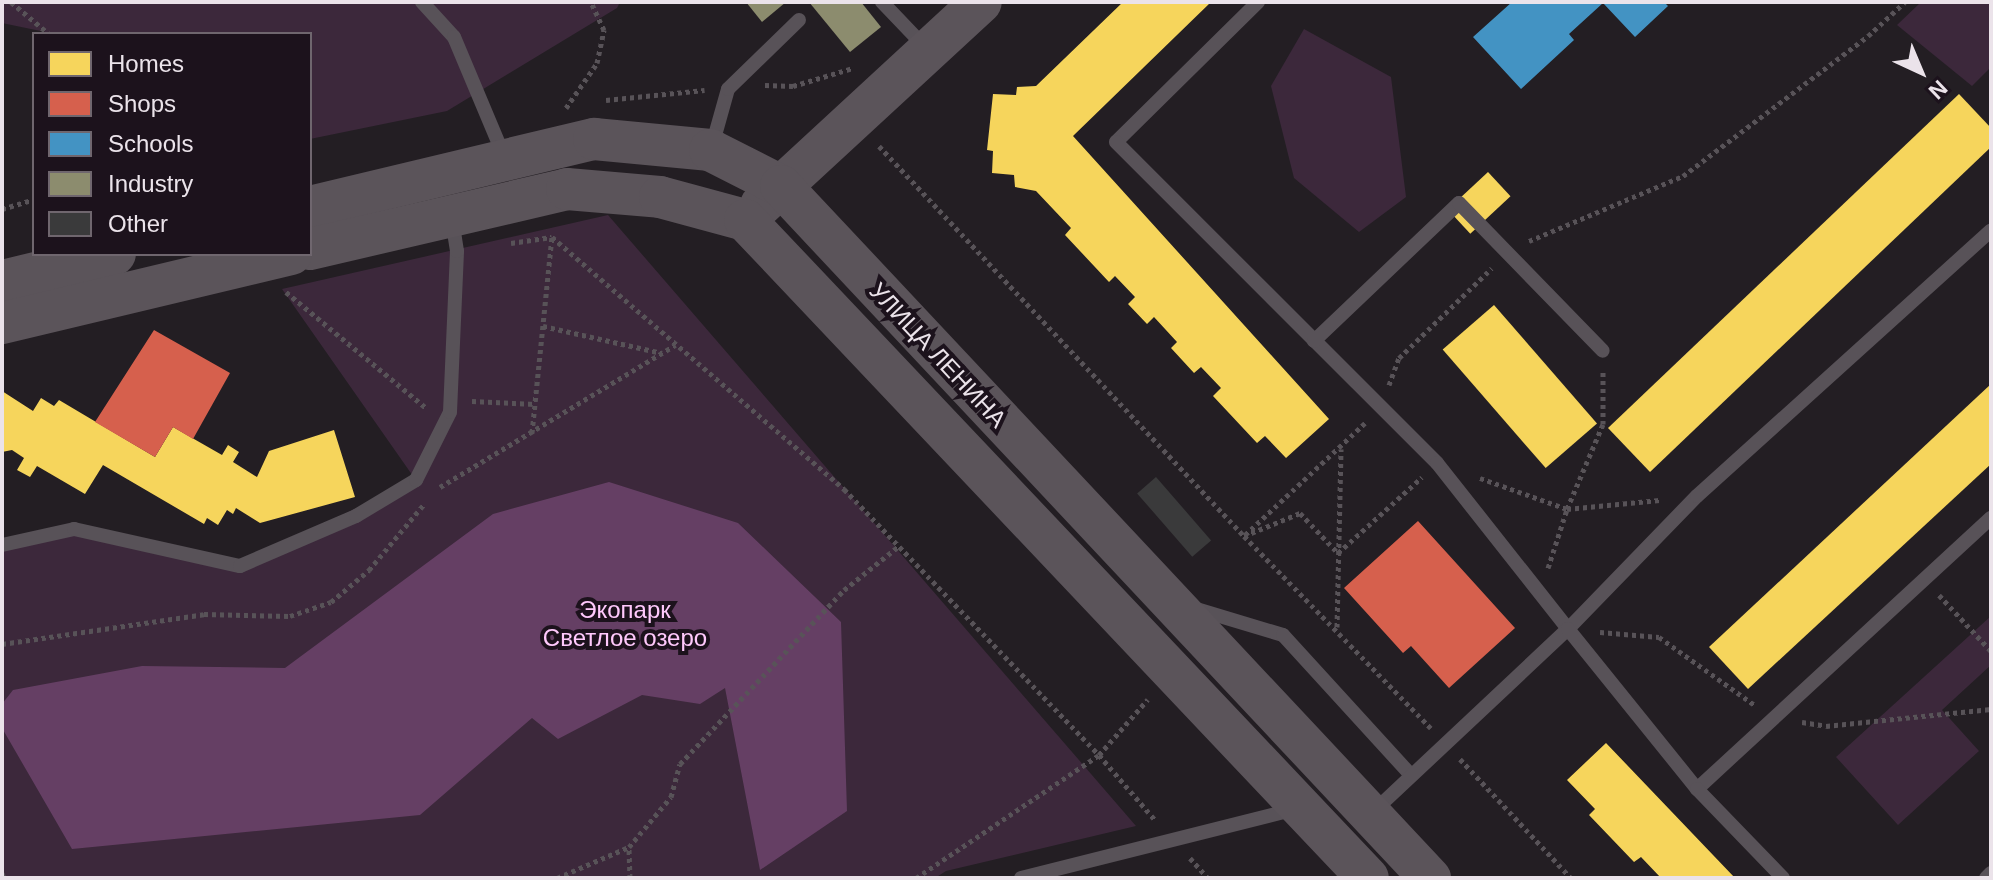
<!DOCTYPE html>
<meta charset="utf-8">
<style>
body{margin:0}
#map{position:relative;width:1993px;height:880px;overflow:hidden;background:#231e23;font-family:Arial,sans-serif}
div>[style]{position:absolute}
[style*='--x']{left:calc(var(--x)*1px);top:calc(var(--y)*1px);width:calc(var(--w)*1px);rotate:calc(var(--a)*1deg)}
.green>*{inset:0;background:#3c283b}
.water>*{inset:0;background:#653f64}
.homes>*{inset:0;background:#f6d55c;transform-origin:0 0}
.shops>*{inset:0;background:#d6604d}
.schools>*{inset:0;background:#4393c3}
.industry>*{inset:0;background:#8c8c6e}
.building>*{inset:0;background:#3a3a3b;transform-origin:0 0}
.path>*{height:5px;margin-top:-2.5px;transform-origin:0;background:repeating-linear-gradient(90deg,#585358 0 4px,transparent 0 8px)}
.lane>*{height:14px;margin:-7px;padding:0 7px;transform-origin:7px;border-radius:7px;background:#585258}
.secondary>*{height:42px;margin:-21px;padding:0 21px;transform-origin:21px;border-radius:21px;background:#5b545a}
span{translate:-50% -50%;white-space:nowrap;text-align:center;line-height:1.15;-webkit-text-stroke:8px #1c121c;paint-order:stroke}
.street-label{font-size:24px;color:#ebe3ea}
.park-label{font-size:24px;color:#ffc9fc}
.frame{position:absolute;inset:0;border:4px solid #ebe3ea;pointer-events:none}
.legend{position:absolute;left:32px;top:32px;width:280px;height:224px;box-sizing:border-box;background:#1c121c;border:2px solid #6f666e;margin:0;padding:10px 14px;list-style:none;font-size:24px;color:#ebe3ea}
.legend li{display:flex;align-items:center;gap:16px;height:40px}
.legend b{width:40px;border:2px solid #6f666e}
.north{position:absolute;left:1881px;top:32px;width:80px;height:80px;-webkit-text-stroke:6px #1c121c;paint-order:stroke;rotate:136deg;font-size:22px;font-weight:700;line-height:32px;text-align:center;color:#ebe3ea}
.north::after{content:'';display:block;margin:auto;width:28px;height:36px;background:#ebe3ea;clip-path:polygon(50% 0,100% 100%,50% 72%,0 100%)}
</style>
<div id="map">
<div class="green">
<i style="clip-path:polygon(2px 2px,620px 2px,617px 8px,447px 111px,310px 139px,310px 34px,55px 34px,2px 23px)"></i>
<i style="clip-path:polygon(1921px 2px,1991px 2px,1991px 67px,1972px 86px,1897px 25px)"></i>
<i style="clip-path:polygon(1304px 29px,1391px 77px,1406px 197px,1359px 232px,1294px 178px,1271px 86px)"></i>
<i style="clip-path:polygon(608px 215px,1136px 826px,946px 871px,935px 878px,2px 878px,2px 545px,74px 529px,240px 566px,415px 479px,282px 289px)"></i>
<i style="clip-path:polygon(1991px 616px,1991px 665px,1942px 710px,1979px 751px,1898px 825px,1836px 757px)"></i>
</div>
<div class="water">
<i style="clip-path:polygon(609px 482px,738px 523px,841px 622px,847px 811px,760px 870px,725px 688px,700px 704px,642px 695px,558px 739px,532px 718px,420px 815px,72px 849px,2px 728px,2px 704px,13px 690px,142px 666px,285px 668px,493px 514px)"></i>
</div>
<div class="homes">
<i style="clip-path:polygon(1123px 2px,1211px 2px,1073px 136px,1329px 419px,1286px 458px,1265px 436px,1257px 443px,1213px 396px,1221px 388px,1201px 367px,1194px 373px,1171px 348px,1177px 342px,1154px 317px,1147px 324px,1128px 304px,1135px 297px,1115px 276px,1109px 282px,1065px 235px,1071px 228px,1036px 191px,1015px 187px,1014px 175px,992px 173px,993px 151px,987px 150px,993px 94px,1016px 95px,1017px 87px,1036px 86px)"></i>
<i style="clip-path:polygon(1959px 94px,1991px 128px,1991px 147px,1650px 472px,1608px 428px)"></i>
<i style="left:1488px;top:172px;width:33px;height:55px;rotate:47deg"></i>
<i style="left:1494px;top:305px;width:157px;height:68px;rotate:49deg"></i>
<i style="clip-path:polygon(1991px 384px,1991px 464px,1748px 689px,1709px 647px)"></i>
<i style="clip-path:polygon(2px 391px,33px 411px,41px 398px,54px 406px,59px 400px,155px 457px,173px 427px,222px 455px,228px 445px,239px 452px,233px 462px,257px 477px,269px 451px,334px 430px,355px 497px,260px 523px,236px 508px,233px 514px,227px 510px,218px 525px,207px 518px,204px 524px,103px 465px,85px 494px,37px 466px,30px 477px,17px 470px,24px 458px,12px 450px,2px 452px)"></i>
<i style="clip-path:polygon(1606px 743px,1735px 878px,1661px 878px,1641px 857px,1634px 862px,1589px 815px,1595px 809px,1567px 780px)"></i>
</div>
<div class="shops">
<i style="clip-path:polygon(154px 330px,230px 373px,193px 439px,173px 427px,155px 457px,95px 422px)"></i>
<i style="clip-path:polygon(1418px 521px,1515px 628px,1449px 688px,1411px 646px,1403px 653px,1344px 588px)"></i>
</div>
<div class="schools">
<i style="clip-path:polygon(1512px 2px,1664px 2px,1668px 6px,1635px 37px,1603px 3px,1569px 34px,1574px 40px,1521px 89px,1473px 37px)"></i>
</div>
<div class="industry">
<i style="clip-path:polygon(746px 2px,786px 2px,762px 22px)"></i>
<i style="clip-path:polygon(809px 2px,861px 2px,881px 27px,850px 52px)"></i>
</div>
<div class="building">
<i style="left:1156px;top:477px;width:84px;height:25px;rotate:49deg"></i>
</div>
<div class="path">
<i style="--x:11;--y:2;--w:50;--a:40.1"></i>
<i style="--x:765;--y:85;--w:28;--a:2"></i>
<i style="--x:793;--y:86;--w:63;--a:-16.7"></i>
<i style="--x:606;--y:100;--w:99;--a:-5.8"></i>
<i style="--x:566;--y:108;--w:55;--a:-55.4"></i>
<i style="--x:597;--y:63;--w:34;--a:-78"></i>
<i style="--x:604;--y:30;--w:31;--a:-115"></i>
<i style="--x:879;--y:146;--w:534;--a:46.9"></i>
<i style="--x:1244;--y:536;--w:268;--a:45.8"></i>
<i style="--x:2;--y:209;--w:34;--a:-17"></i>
<i style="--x:1529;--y:241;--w:167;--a:-22.9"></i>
<i style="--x:1683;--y:176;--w:232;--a:-37.1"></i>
<i style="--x:1868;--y:36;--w:50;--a:-42.6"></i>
<i style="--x:511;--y:243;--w:41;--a:-8.3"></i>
<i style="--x:552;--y:237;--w:386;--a:40.8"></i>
<i style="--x:844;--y:489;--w:368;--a:46.2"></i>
<i style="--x:1099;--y:755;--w:87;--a:49.2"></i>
<i style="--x:286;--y:292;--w:182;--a:39.6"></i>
<i style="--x:543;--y:326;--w:122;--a:12.8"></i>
<i style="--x:1389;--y:385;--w:29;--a:-70"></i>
<i style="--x:1399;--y:358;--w:129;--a:-44.1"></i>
<i style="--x:472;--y:401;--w:63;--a:2.7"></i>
<i style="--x:1365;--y:423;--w:166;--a:137"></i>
<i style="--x:1244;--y:536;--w:61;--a:-22.3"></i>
<i style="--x:1300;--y:513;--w:55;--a:46.5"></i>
<i style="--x:1338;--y:553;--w:113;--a:-42.1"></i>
<i style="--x:532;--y:433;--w:198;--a:-84.2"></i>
<i style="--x:1480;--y:478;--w:92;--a:19.6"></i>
<i style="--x:1567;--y:509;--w:93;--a:-5.5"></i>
<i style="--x:440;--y:487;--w:275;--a:-31.1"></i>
<i style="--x:1548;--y:568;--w:62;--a:-72.1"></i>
<i style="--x:1567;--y:509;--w:92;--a:-67"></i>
<i style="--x:1603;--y:424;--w:52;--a:-90"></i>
<i style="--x:1939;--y:595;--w:76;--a:47.1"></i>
<i style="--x:1337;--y:627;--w:178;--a:-88.7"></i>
<i style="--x:1600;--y:632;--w:59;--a:4.8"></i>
<i style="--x:1659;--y:637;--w:119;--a:35.4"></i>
<i style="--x:2;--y:644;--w:204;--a:-8.4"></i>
<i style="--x:204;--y:614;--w:86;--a:1.3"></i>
<i style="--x:290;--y:616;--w:43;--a:-18.9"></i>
<i style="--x:331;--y:602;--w:50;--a:-40.1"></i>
<i style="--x:369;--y:570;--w:87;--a:-50.1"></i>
<i style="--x:1802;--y:722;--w:24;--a:9"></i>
<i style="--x:1826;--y:726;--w:166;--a:-5.9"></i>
<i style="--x:1460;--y:759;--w:163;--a:47"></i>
<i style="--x:1190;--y:858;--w:27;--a:48"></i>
<i style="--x:2;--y:873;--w:5;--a:68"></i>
<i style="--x:557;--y:878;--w:78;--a:-23.3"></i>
<i style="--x:630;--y:878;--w:31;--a:-92"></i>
<i style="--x:629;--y:847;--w:65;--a:-50"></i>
<i style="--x:671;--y:797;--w:34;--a:-75"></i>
<i style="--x:680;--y:764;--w:239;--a:-46.7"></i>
<i style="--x:844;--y:590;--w:70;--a:-38.7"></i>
<i style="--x:916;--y:878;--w:220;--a:-33.9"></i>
<i style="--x:1099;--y:755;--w:74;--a:-48.8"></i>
</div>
<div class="lane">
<i style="--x:422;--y:2;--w:47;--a:47.6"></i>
<i style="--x:454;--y:37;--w:129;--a:67.2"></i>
<i style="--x:882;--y:2;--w:64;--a:46.3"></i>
<i style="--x:1258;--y:2;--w:199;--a:135.4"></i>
<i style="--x:1116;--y:142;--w:454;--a:45"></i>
<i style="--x:1437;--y:463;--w:211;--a:51.7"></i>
<i style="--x:1568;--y:629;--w:185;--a:-45.9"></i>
<i style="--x:1697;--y:496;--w:396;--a:-42.1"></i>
<i style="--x:712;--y:146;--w:59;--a:-74.3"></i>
<i style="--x:728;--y:89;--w:99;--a:-44.2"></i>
<i style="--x:1314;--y:341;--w:200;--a:-43.6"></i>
<i style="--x:1459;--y:203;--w:206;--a:45.8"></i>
<i style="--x:2;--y:545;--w:74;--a:-12.5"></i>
<i style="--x:74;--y:529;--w:170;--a:12.6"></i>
<i style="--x:240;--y:566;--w:126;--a:-23.3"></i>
<i style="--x:356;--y:516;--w:70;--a:-31"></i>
<i style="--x:416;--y:480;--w:76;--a:-63.4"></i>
<i style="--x:450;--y:412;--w:161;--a:-87.5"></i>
<i style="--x:457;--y:251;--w:30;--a:-99"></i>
<i style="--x:1193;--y:608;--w:94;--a:16.7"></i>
<i style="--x:1283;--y:635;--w:190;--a:47.6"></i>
<i style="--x:1697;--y:789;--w:400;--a:-42.7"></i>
<i style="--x:1373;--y:812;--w:267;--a:-43.2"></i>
<i style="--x:1568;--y:629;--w:206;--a:51.1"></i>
<i style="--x:1697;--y:789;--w:124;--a:46"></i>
<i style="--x:1021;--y:878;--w:284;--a:-14.1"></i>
<i style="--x:1986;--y:878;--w:7;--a:-45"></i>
</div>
<div class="secondary">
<i style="--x:761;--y:205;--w:299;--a:-42.7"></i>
<i style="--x:310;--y:207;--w:292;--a:-13.5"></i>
<i style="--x:594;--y:139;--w:117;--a:5.4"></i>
<i style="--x:710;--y:150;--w:80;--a:26.9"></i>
<i style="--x:781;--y:186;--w:949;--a:46.84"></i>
<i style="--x:310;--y:249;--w:264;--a:-13.1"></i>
<i style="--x:567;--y:189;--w:93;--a:4.9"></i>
<i style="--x:660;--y:197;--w:88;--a:15.1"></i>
<i style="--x:745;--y:220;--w:906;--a:46.57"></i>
<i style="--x:2;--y:281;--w:116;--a:-13.4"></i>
<i style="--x:2;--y:323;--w:297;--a:-13.4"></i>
</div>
<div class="street-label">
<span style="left:938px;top:355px;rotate:47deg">УЛИЦА ЛЕНИНА</span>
</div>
<div class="park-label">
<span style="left:625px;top:624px">Экопарк<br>Светлое озеро</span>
</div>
<div class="frame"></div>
<ul class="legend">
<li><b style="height:22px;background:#f6d55c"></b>Homes</li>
<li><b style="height:22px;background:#d6604d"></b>Shops</li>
<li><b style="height:22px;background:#4393c3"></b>Schools</li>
<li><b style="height:22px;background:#8c8c6e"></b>Industry</li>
<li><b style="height:22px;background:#3a3a3b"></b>Other</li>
</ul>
<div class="north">N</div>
</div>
